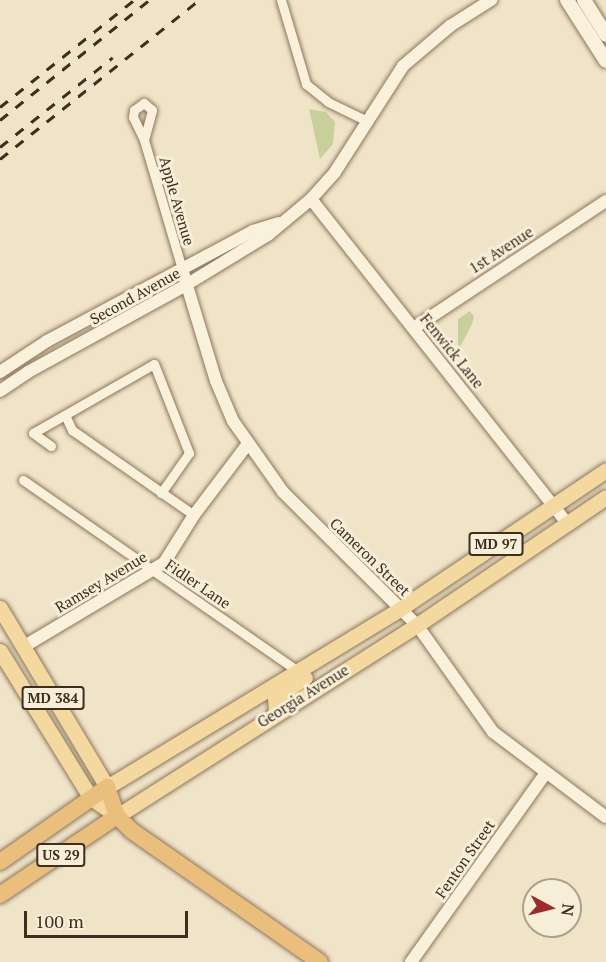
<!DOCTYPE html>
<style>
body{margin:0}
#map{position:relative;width:606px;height:962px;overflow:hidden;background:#f0e4c8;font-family:"PT Serif",serif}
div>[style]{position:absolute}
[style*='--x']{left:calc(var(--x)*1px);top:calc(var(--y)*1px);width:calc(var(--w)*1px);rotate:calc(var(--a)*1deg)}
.green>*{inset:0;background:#c9cf9b}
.roads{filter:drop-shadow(0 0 2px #8d765c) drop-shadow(0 0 2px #8d765c)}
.minor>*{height:9px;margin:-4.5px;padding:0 4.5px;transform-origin:4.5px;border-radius:4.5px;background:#faf1dc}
.tertiary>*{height:12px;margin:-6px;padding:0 6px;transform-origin:6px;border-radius:6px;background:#faf1dc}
.secondary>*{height:14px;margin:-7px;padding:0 7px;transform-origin:7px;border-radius:7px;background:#faf1dc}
.primary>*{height:15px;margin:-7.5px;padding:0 7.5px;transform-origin:7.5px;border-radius:7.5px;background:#f3d9a0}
.trunk>*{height:16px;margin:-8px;padding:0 8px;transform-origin:8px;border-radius:8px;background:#eabe7c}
.rail>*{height:3px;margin-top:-1.5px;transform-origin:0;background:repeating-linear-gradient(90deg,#3d2e20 0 10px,transparent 0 20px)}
span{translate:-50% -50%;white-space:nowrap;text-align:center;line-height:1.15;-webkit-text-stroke:6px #f7eed8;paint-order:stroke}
.shield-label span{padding:2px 4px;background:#f7eed8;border:2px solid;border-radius:4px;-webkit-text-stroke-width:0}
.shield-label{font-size:14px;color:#3d2e20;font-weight:700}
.street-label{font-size:15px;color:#3d2e20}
.north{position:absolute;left:522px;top:878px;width:60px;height:60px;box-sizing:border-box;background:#f7eed8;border:2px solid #ada18e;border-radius:50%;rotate:97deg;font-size:16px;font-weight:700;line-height:24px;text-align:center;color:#3d2e20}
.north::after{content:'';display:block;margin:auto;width:21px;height:27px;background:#9e2a2b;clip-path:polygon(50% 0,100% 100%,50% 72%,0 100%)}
.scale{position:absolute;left:24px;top:911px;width:164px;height:27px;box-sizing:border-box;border:3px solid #3d2e20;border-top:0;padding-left:8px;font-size:18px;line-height:21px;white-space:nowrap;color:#3d2e20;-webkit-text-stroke:4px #f7eed8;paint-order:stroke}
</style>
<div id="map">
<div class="green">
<i style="clip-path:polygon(309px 109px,326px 112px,335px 122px,333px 144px,320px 159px)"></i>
<i style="clip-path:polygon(470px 311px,474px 317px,472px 324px,458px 351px,458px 319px)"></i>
</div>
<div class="roads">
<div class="minor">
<i style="--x:281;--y:0;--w:88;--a:73.4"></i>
<i style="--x:306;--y:84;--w:28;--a:39"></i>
<i style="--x:328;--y:102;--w:41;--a:25.9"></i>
<i style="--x:144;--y:140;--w:31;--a:-75"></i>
<i style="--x:152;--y:110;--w:11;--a:-139"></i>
<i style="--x:144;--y:103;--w:12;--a:145"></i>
<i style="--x:134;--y:110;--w:7;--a:98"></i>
<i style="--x:133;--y:117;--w:25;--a:64"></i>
<i style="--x:144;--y:140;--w:134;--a:73.6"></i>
<i style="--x:65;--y:415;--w:17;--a:65"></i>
<i style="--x:72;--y:430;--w:149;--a:34.9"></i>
<i style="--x:51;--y:446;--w:22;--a:-144"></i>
<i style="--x:33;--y:433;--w:139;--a:-29.7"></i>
<i style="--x:154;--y:364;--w:96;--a:68.5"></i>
<i style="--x:189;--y:453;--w:49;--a:125"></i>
<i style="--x:23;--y:480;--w:335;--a:34.8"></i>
</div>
<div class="tertiary">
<i style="--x:311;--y:199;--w:414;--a:51.7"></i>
<i style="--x:182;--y:269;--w:117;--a:73.1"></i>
<i style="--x:216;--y:381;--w:43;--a:67"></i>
<i style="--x:233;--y:421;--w:87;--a:54.8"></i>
<i style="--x:283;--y:492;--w:189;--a:44.8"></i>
<i style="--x:417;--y:625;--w:131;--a:54.6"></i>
<i style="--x:493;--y:732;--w:141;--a:37"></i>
<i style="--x:414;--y:328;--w:230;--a:-33.5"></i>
<i style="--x:0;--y:372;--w:56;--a:-33.4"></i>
<i style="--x:47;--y:341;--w:234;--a:-28.1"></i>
<i style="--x:253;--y:231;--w:27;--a:-17"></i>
<i style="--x:0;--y:391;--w:34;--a:-34"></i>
<i style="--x:28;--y:372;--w:180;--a:-28.8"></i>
<i style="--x:186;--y:285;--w:96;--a:-31.4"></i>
<i style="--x:268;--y:235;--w:56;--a:-39.9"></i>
<i style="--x:311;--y:199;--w:36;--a:-48"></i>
<i style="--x:335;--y:172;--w:126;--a:-57.3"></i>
<i style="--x:403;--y:66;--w:62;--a:-40.4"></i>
<i style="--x:450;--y:26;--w:49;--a:-32.4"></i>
<i style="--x:23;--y:647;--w:164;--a:-30.8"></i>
<i style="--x:164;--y:563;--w:57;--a:-58"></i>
<i style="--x:194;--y:515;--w:88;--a:-52.9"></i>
<i style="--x:411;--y:962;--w:231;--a:-54.5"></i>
</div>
<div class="secondary">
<i style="--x:567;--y:0;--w:72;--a:57.4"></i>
<i style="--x:584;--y:0;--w:41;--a:57.8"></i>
</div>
<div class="primary">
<i style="--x:0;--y:608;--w:209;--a:59.1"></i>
<i style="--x:107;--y:787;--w:344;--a:-31.3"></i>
<i style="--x:401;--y:608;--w:247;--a:-33.9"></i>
<i style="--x:0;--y:651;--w:172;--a:58.3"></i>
<i style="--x:90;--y:797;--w:33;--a:35"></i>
<i style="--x:117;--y:816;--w:356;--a:-32.5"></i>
<i style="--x:417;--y:625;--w:228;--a:-34.1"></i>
<i style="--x:276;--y:712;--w:14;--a:-94"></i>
<i style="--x:275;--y:698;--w:36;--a:-34"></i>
</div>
<div class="trunk">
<i style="--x:0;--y:862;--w:131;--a:-35"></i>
<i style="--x:107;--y:787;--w:31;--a:71"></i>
<i style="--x:117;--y:816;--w:21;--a:45"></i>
<i style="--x:132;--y:831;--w:229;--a:34.9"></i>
<i style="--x:0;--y:895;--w:141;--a:-34"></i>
</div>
</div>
<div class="rail">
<i style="--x:0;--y:107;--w:171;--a:-38.6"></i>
<i style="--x:0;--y:120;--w:191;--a:-38.8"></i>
<i style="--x:0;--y:147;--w:144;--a:-38.5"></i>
<i style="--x:0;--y:159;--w:255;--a:-38.6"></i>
</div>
<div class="shield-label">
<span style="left:496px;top:544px">MD 97</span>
<span style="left:53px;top:698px">MD 384</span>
<span style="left:61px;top:855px">US 29</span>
</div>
<div class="street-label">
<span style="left:177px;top:201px;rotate:74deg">Apple Avenue</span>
<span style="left:501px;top:250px;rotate:-33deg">1st Avenue</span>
<span style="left:135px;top:296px;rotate:-29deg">Second Avenue</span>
<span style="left:452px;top:351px;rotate:51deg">Fenwick Lane</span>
<span style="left:370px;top:557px;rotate:44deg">Cameron Street</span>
<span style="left:101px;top:582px;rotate:-31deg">Ramsey Avenue</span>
<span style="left:198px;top:584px;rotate:34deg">Fidler Lane</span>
<span style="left:303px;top:696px;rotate:-32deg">Georgia Avenue</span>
<span style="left:465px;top:859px;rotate:-55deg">Fenton Street</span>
</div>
<div class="north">N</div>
<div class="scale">100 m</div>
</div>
